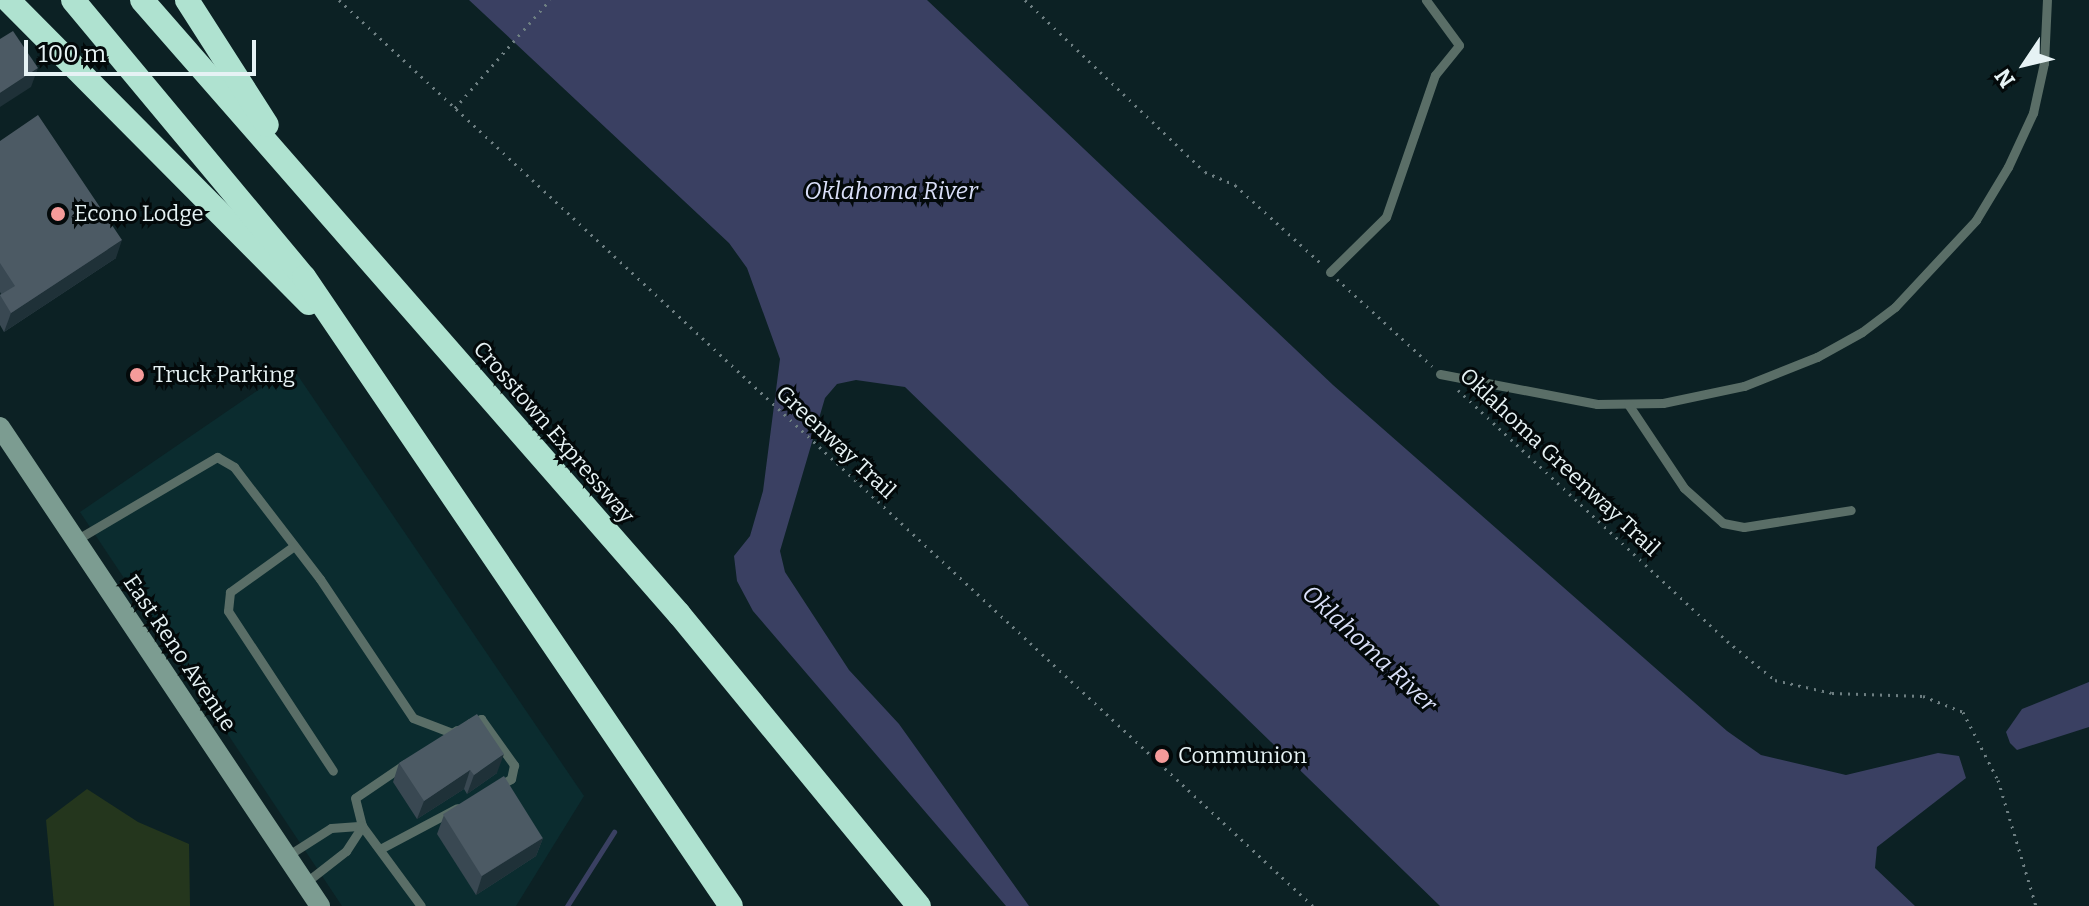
<!DOCTYPE html>
<style>
body{margin:0}
#map{position:relative;width:2089px;height:906px;overflow:hidden;background:#0c2124;font-family:Bitter,serif}
div>[style]{position:absolute}
[style*='--x']{left:calc(var(--x)*1px);top:calc(var(--y)*1px);width:calc(var(--w)*1px);rotate:calc(var(--a)*1deg)}
.built>*{inset:0;background:#0b2c2f}
.green>*{inset:0;background:#24361d}
.water>*{inset:0;background:#3a4062}
.stream>*{height:5px;margin:-2.5px;padding:0 2.5px;transform-origin:2.5px;border-radius:2.5px;background:#3a4062}
.path>*{height:3px;margin-top:-1.5px;transform-origin:0;background:repeating-linear-gradient(90deg,#6e7f82 0 2px,transparent 0 8px)}
.service>*{height:9px;margin:-4.5px;padding:0 4.5px;transform-origin:4.5px;border-radius:4.5px;background:#5a6e67}
.secondary>*{height:20px;margin:-10px;padding:0 10px;transform-origin:10px;border-radius:10px;background:#7c9c91}
.motorway>*{height:24px;margin:-12px;padding:0 12px;transform-origin:12px;border-radius:12px;background:#afe2d0}
.wall>*{inset:0;background:#394852}
.shaded-wall>*{inset:0;background:#1f3138}
.building>*{inset:0;background:#4c5a64;transform-origin:0 0}
.dots>*{width:22px;height:22px;translate:-50% -50%;box-sizing:border-box;border:4px solid #03090a;border-radius:50%}
span{translate:-50% -50%;white-space:nowrap;text-align:center;line-height:1.15;-webkit-text-stroke:6px #03090a;paint-order:stroke}
.poi-label{font-size:22px;color:#e6f2f4}
.left{translate:0 -50%;text-align:left}
.street-label{font-size:22px;color:#e6f2f4}
.water-label{font-size:24px;color:#d9dff8;font-style:italic}
.north{position:absolute;left:1985px;top:24px;width:80px;height:80px;-webkit-text-stroke:6px #03090a;paint-order:stroke;rotate:235deg;font-size:22px;font-weight:700;line-height:32px;text-align:center;color:#e6f2f4}
.north::after{content:'';display:block;margin:auto;width:28px;height:36px;background:#e6f2f4;clip-path:polygon(50% 0,100% 100%,50% 72%,0 100%)}
.scale{position:absolute;left:24px;top:40px;width:232px;height:36px;box-sizing:border-box;border:4px solid #e6f2f4;border-top:0;padding-left:10px;font-size:24px;line-height:28px;white-space:nowrap;color:#e6f2f4;-webkit-text-stroke:6px #03090a;paint-order:stroke}
</style>
<div id="map">
<div class="built">
<i style="clip-path:polygon(292px 367px,584px 796px,516px 906px,342px 906px,80px 512px)"></i>
</div>
<div class="green">
<i style="clip-path:polygon(87px 789px,138px 822px,189px 844px,190px 906px,54px 906px,46px 820px)"></i>
</div>
<div class="water">
<i style="clip-path:polygon(469px 0,927px 0,1333px 385px,1727px 731px,1761px 755px,1846px 775px,1938px 753px,1959px 756px,1966px 778px,1877px 847px,1875px 868px,1915px 906px,1440px 906px,905px 387px,856px 380px,837px 384px,825px 398px,780px 551px,785px 572px,849px 670px,899px 724px,1029px 906px,1006px 906px,753px 611px,737px 581px,734px 556px,750px 536px,763px 491px,780px 359px,747px 268px,729px 243px)"></i>
<i style="clip-path:polygon(2089px 682px,2089px 727px,2017px 750px,2010px 743px,2006px 732px,2022px 709px)"></i>
</div>
<div class="stream">
<i style="--x:567;--y:906;--w:88;--a:-57.6"></i>
</div>
<div class="path">
<i style="--x:339;--y:0;--w:1330;--a:42.93"></i>
<i style="--x:1025;--y:0;--w:249;--a:43.7"></i>
<i style="--x:1205;--y:172;--w:33;--a:23"></i>
<i style="--x:1235;--y:185;--w:119;--a:42.3"></i>
<i style="--x:455;--y:108;--w:144;--a:-48.7"></i>
<i style="--x:1337;--y:279;--w:129;--a:42.5"></i>
<i style="--x:1458;--y:390;--w:368;--a:43"></i>
<i style="--x:1727;--y:641;--w:62;--a:39.1"></i>
<i style="--x:1775;--y:680;--w:58;--a:12.8"></i>
<i style="--x:1832;--y:693;--w:91;--a:1.9"></i>
<i style="--x:1923;--y:696;--w:43;--a:21.8"></i>
<i style="--x:1963;--y:712;--w:76;--a:62.8"></i>
<i style="--x:1998;--y:780;--w:132;--a:73.2"></i>
</div>
<div class="service">
<i style="--x:1330;--y:272;--w:78;--a:-44.5"></i>
<i style="--x:1386;--y:217;--w:150;--a:-71"></i>
<i style="--x:1435;--y:75;--w:38;--a:-51"></i>
<i style="--x:1459;--y:45;--w:56;--a:-126.3"></i>
<i style="--x:1440;--y:374;--w:160;--a:10.8"></i>
<i style="--x:1597;--y:404;--w:66;--a:-0.9"></i>
<i style="--x:1663;--y:403;--w:83;--a:-11.9"></i>
<i style="--x:1744;--y:386;--w:79;--a:-21.7"></i>
<i style="--x:1817;--y:357;--w:51;--a:-29.1"></i>
<i style="--x:1862;--y:332;--w:41;--a:-37.1"></i>
<i style="--x:1895;--y:307;--w:119;--a:-47"></i>
<i style="--x:1976;--y:220;--w:62;--a:-58.9"></i>
<i style="--x:2008;--y:167;--w:60;--a:-65.2"></i>
<i style="--x:2033;--y:113;--w:51;--a:-77.6"></i>
<i style="--x:2044;--y:63;--w:63;--a:-87.3"></i>
<i style="--x:1628;--y:404;--w:101;--a:56.3"></i>
<i style="--x:1684;--y:488;--w:52;--a:41.9"></i>
<i style="--x:1723;--y:523;--w:21;--a:11"></i>
<i style="--x:1744;--y:527;--w:108;--a:-9"></i>
<i style="--x:76;--y:540;--w:164;--a:-30.5"></i>
<i style="--x:217;--y:457;--w:20;--a:30"></i>
<i style="--x:234;--y:467;--w:141;--a:52.5"></i>
<i style="--x:320;--y:579;--w:167;--a:56.2"></i>
<i style="--x:413;--y:718;--w:42;--a:21"></i>
<i style="--x:452;--y:733;--w:6;--a:-31"></i>
<i style="--x:294;--y:546;--w:79;--a:144.3"></i>
<i style="--x:230;--y:592;--w:19;--a:96"></i>
<i style="--x:228;--y:611;--w:191;--a:56.7"></i>
<i style="--x:470;--y:723;--w:12;--a:-20"></i>
<i style="--x:481;--y:719;--w:57;--a:54.3"></i>
<i style="--x:514;--y:765;--w:14;--a:102"></i>
<i style="--x:511;--y:779;--w:15;--a:152"></i>
<i style="--x:405;--y:764;--w:60;--a:145.8"></i>
<i style="--x:355;--y:798;--w:29;--a:76"></i>
<i style="--x:362;--y:826;--w:99;--a:53.6"></i>
<i style="--x:380;--y:849;--w:87;--a:-28"></i>
<i style="--x:287;--y:856;--w:52;--a:-32.5"></i>
<i style="--x:331;--y:828;--w:31;--a:-4"></i>
<i style="--x:305;--y:883;--w:52;--a:-38"></i>
<i style="--x:346;--y:851;--w:30;--a:-57"></i>
</div>
<div class="secondary">
<i style="--x:0;--y:427;--w:576;--a:56.25"></i>
</div>
<div class="motorway">
<i style="--x:8;--y:0;--w:427;--a:45.2"></i>
<i style="--x:73;--y:0;--w:361;--a:50.2"></i>
<i style="--x:304;--y:277;--w:760;--a:55.83"></i>
<i style="--x:142;--y:0;--w:816;--a:48.83"></i>
<i style="--x:679;--y:614;--w:378;--a:50.6"></i>
<i style="--x:187;--y:0;--w:148;--a:57.4"></i>
</div>
<div class="wall">
<i style="clip-path:polygon(0 141px,116px 258px,4px 332px,0 325px,0 295px,1px 294px,0 292px)"></i>
<i style="clip-path:polygon(399px 763px,497px 773px,467px 794px,464px 789px,417px 819px,393px 782px)"></i>
<i style="clip-path:polygon(444px 815px,543px 838px,536px 856px,476px 895px,437px 834px)"></i>
</div>
<div class="shaded-wall">
<i style="clip-path:polygon(38px 68px,31px 87px,0 107px,0 93px)"></i>
<i style="clip-path:polygon(122px 240px,116px 258px,4px 332px,11px 313px)"></i>
<i style="clip-path:polygon(504px 754px,497px 773px,467px 794px,474px 775px)"></i>
<i style="clip-path:polygon(470px 770px,464px 789px,417px 819px,424px 801px)"></i>
<i style="clip-path:polygon(543px 838px,536px 856px,476px 895px,482px 876px)"></i>
</div>
<div class="building">
<i style="clip-path:polygon(13px 31px,38px 68px,0 93px,0 39px)"></i>
<i style="clip-path:polygon(38px 115px,122px 240px,11px 313px,0 295px,15px 286px,0 263px,0 141px)"></i>
<i style="clip-path:polygon(477px 714px,504px 754px,474px 775px,470px 770px,424px 801px,399px 763px)"></i>
<i style="left:504px;top:776px;width:73px;height:72px;rotate:58deg"></i>
</div>
<div class="dots">
<i style="left:58px;top:214px;background:#f59b9a"></i>
<i style="left:137px;top:375px;background:#f59b9a"></i>
<i style="left:1162px;top:756px;background:#f59b9a"></i>
</div>
<div class="poi-label">
<span class="left" style="left:74px;top:214px">Econo Lodge</span>
<span class="left" style="left:153px;top:375px">Truck Parking</span>
<span class="left" style="left:1178px;top:756px">Communion</span>
</div>
<div class="street-label">
<span style="left:554px;top:432px;rotate:49deg">Crosstown Expressway</span>
<span style="left:836px;top:442px;rotate:43deg">Greenway Trail</span>
<span style="left:1560px;top:462px;rotate:43deg">Oklahoma Greenway Trail</span>
<span style="left:180px;top:653px;rotate:56deg">East Reno Avenue</span>
</div>
<div class="water-label">
<span style="left:891px;top:192px">Oklahoma River</span>
<span style="left:1369px;top:649px;rotate:43deg">Oklahoma River</span>
</div>
<div class="north">N</div>
<div class="scale">100 m</div>
</div>
